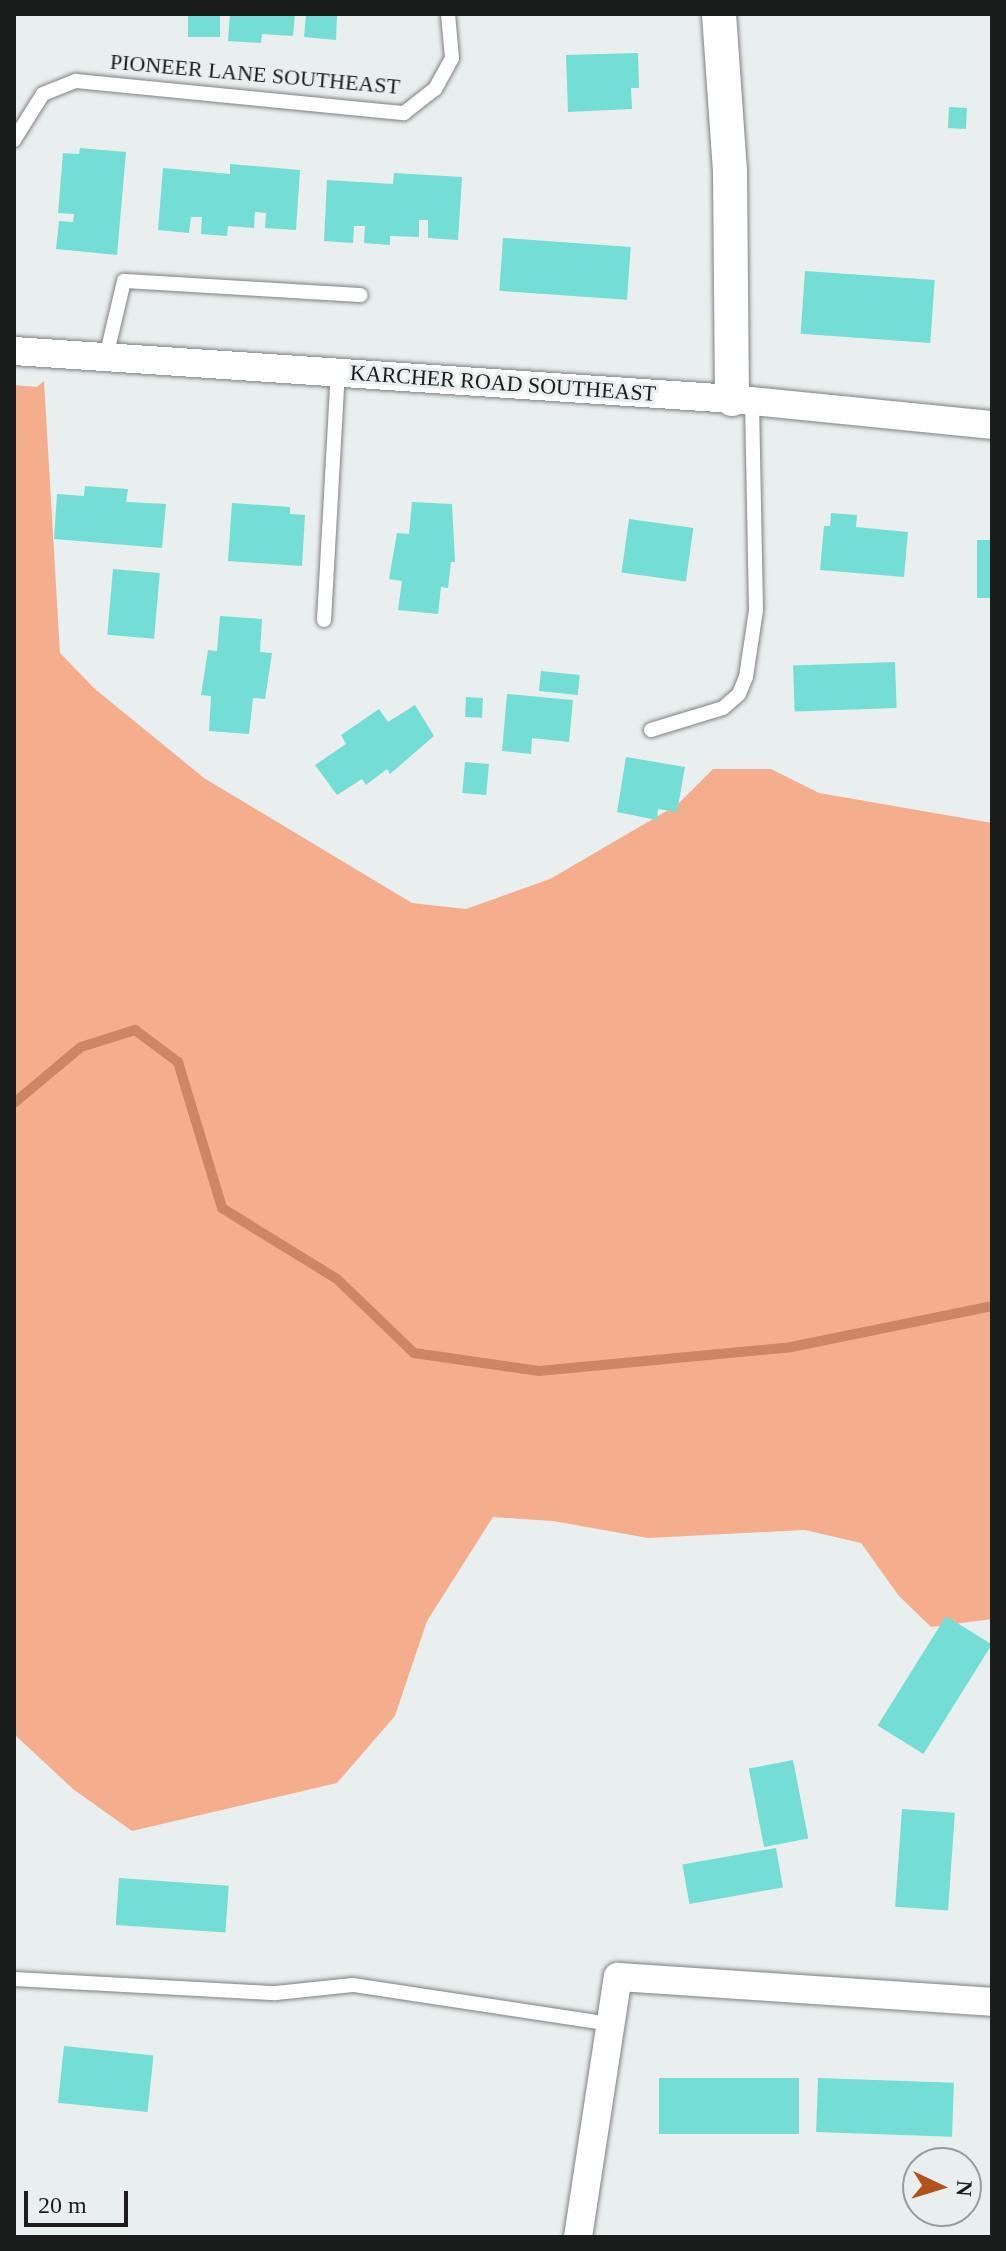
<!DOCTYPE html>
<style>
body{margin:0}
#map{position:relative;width:1006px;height:2251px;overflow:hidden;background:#e9efee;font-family:Georgia,serif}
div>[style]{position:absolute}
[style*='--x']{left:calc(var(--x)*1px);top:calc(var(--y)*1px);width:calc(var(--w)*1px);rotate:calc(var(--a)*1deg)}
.green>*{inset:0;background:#f4ae8d}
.stream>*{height:10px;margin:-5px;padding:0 5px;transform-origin:5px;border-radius:5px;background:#cc8665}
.building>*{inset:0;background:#74ddd5;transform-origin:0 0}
.roads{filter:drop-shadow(0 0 2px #7d8281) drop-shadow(0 0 2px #7d8281)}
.service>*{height:14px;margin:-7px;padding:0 7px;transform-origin:7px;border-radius:7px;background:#fff}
.minor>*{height:28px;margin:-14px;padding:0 14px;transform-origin:14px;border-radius:14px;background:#fff}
.tertiary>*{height:34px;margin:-17px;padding:0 17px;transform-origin:17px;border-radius:17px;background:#fff}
span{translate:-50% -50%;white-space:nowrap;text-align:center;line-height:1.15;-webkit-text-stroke:6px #e9efee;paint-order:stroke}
.street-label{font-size:22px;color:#1b1d1d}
.frame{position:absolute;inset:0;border:16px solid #1b1d1d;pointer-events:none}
.north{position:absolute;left:902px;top:2147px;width:80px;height:80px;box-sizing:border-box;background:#e9efee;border:2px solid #979b9a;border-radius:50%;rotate:94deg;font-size:22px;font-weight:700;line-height:32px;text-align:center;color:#1b1d1d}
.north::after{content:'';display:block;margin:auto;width:28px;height:36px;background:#b35118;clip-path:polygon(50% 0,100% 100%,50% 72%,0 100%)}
.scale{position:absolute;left:24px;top:2191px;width:104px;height:36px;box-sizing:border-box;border:4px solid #1b1d1d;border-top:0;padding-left:10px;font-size:24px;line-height:28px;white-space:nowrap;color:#1b1d1d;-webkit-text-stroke:6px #e9efee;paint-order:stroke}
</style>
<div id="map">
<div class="green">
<i style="clip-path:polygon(44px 381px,60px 653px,95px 689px,204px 778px,412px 903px,466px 909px,550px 879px,677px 805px,713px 769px,771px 769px,819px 793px,992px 823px,992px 1619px,931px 1627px,899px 1596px,861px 1543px,805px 1530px,648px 1538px,553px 1521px,493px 1517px,427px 1621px,395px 1716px,337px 1783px,132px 1831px,73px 1789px,14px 1734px,14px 385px,37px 387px)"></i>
</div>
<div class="stream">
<i style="--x:14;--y:1103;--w:87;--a:-39.9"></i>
<i style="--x:81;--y:1047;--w:57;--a:-17.5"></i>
<i style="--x:135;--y:1030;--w:54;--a:36.7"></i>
<i style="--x:178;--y:1062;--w:152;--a:73.2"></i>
<i style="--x:222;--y:1208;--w:135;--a:31.7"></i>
<i style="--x:337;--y:1279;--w:107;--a:43.9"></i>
<i style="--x:414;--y:1353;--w:126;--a:8.2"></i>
<i style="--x:539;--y:1371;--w:253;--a:-5.4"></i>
<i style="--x:791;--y:1347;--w:205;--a:-11.5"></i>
</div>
<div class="building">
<i style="left:188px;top:14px;width:32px;height:23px"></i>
<i style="clip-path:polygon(230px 14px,295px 14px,293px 36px,262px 34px,261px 43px,228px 41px)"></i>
<i style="clip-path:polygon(306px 14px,337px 14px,336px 40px,304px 37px)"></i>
<i style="clip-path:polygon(638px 53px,639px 88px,631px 88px,632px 109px,568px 112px,566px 55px)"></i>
<i style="left:949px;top:107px;width:18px;height:21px;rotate:3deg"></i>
<i style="clip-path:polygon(80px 148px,126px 152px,117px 255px,56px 249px,59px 221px,73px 222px,74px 214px,58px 213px,63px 153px,79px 154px)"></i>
<i style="clip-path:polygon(230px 164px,300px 170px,296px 230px,265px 228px,266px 213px,255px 212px,254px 228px,228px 226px,227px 236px,201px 234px,202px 217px,191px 217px,189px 233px,158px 230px,163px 168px,230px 174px)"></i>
<i style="clip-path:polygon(394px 173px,462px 177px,458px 240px,428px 238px,428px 220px,419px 220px,419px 237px,390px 236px,390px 245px,364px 243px,365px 226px,354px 226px,353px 243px,324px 241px,327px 180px,393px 184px)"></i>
<i style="left:503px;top:238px;width:128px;height:53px;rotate:4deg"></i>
<i style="left:805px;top:271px;width:130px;height:63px;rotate:4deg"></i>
<i style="clip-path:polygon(85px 486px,128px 489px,126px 502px,166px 504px,162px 548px,54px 539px,57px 494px,84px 496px)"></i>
<i style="clip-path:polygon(412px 502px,452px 504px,455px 562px,451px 562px,448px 588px,441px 587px,438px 614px,398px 610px,402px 581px,389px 579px,397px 533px,409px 534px)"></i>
<i style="clip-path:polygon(232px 503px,290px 507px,290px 514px,305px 515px,302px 566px,228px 561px)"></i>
<i style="clip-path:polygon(831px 513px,857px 515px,856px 527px,908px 532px,904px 577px,820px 570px,824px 526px,830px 526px)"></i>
<i style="left:629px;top:519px;width:65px;height:54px;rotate:8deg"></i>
<i style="left:977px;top:540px;width:15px;height:58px"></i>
<i style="left:113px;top:569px;width:47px;height:66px;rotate:5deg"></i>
<i style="clip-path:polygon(220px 616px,262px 619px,260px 652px,272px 653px,265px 699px,253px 698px,249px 734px,209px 731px,211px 696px,201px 695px,208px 650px,217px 651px)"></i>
<i style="left:895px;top:662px;width:46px;height:102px;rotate:88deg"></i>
<i style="left:541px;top:671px;width:39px;height:20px;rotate:6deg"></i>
<i style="clip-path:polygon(507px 694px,573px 700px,569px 742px,532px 738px,531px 754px,502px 751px)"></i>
<i style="left:466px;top:697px;width:17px;height:20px;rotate:3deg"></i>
<i style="clip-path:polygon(415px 705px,434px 736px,390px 774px,387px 769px,366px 785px,362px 779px,337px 795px,315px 765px,346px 744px,341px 735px,379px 709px,388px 722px)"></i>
<i style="clip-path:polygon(626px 757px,685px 767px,677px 812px,658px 809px,657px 820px,617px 812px)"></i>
<i style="left:465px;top:762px;width:24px;height:31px;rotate:5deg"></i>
<i style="left:946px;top:1616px;width:54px;height:129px;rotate:32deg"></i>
<i style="left:793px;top:1760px;width:80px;height:45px;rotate:79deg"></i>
<i style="left:902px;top:1809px;width:53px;height:98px;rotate:4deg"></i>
<i style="left:776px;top:1848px;width:40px;height:95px;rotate:80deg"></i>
<i style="left:119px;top:1878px;width:110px;height:47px;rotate:4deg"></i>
<i style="left:64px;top:2046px;width:90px;height:57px;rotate:6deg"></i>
<i style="left:799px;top:2078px;width:56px;height:140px;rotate:90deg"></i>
<i style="left:818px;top:2078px;width:136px;height:54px;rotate:2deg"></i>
</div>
<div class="roads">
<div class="service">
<i style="--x:14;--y:140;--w:54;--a:-57.8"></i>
<i style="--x:43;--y:94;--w:35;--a:-22"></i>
<i style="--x:76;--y:81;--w:330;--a:5.6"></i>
<i style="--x:404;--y:113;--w:39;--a:-38"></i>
<i style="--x:435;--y:89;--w:35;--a:-61"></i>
<i style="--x:452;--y:58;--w:44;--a:-95.2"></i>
<i style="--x:106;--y:357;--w:78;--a:-76.7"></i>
<i style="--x:124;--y:281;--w:237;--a:3.4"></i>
<i style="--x:324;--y:620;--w:248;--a:-86.8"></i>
<i style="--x:651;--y:730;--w:75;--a:-17"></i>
<i style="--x:723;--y:708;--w:21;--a:-41"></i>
<i style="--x:739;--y:694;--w:18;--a:-68"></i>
<i style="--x:746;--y:677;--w:68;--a:-81.5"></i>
<i style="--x:756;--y:610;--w:209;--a:-91.1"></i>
<i style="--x:14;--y:1979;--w:262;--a:3.1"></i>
<i style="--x:276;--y:1993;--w:77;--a:-5.9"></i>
<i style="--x:353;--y:1985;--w:261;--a:8.6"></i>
</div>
<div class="minor">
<i style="--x:14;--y:351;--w:720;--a:3.82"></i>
<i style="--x:732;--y:399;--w:261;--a:5.7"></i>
<i style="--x:578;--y:2237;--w:263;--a:-81.3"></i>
<i style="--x:618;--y:1977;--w:375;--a:3.8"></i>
</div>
<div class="tertiary">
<i style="--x:719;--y:14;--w:157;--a:86"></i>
<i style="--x:730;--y:171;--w:228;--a:89.5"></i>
</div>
</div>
<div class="street-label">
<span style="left:255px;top:74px;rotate:5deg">PIONEER LANE SOUTHEAST</span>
<span style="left:503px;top:383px;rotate:4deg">KARCHER ROAD SOUTHEAST</span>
</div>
<div class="frame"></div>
<div class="north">N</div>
<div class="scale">20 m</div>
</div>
